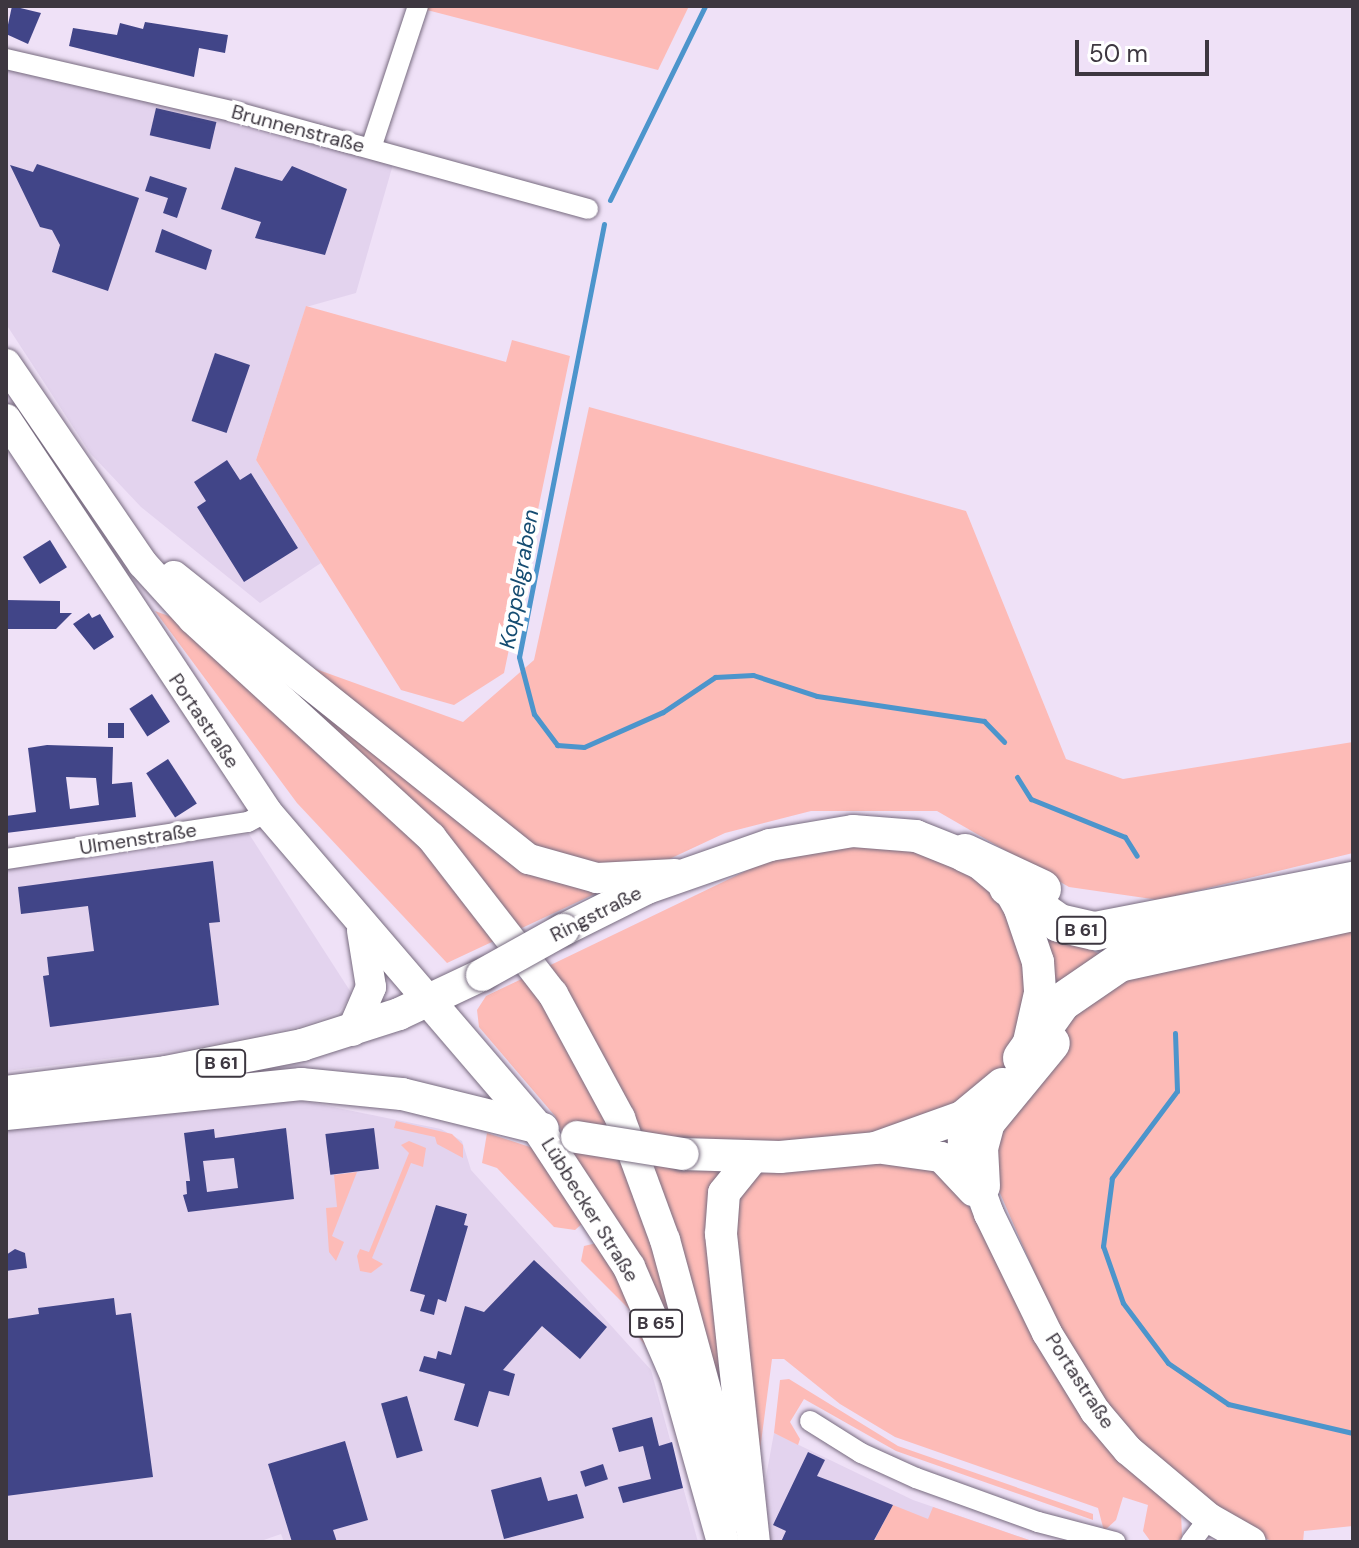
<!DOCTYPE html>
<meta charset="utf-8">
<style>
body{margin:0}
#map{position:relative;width:1359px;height:1548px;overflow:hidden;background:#efe1f7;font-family:"DM Sans",sans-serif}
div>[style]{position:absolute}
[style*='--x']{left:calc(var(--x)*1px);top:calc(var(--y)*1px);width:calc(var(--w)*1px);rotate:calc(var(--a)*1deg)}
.built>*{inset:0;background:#e3d3ee}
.green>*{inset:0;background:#fdbbb7}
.stream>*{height:5px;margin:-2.5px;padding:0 2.5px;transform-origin:2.5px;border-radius:2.5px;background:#4c95cc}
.building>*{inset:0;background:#414588;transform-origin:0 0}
.roads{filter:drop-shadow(0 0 2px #776b7f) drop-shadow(0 0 2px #776b7f)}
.street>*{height:20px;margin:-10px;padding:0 10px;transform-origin:10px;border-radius:10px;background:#fff}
.secondary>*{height:30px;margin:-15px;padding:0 15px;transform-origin:15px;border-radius:15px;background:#fff}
.primary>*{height:32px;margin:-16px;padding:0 16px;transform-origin:16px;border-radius:16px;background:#fff}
.highway>*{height:38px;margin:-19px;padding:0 19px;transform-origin:19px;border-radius:19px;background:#fff}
.bridges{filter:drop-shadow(0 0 2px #776b7f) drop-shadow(0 0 2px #776b7f)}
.primary-bridge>*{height:32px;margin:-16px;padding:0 16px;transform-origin:16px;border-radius:16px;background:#fff}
span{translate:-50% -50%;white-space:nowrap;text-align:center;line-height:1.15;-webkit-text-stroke:8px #fff;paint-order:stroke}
.shield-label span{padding:2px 6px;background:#fff;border:2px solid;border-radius:6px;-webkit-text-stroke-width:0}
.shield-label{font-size:18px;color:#3d3740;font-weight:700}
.street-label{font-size:20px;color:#3d3740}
.water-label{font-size:22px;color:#154c71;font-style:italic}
.frame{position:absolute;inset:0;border:8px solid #3d3740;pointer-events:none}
.scale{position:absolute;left:1075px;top:40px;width:134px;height:36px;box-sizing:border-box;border:4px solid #3d3740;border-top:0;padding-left:10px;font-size:24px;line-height:28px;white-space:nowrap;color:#3d3740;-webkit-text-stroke:6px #fff;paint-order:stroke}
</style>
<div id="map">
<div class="built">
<i style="clip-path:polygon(6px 67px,394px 161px,356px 293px,306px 307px,256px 460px,321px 563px,260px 603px,141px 507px,90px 453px,6px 324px)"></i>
<i style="clip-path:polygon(249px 834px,352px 994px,339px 1012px,302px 1026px,188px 1049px,6px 1071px,6px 866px)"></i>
<i style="clip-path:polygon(269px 1094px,441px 1129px,462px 1141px,471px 1170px,651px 1370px,698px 1542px,284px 1542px,281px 1534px,258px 1542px,6px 1542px,6px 1124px)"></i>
<i style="clip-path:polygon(774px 1433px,913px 1500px,1035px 1542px,767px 1542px,765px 1482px)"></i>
</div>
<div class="green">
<i style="clip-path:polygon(428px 6px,689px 6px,658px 70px,427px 10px)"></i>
<i style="clip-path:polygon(306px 306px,506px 362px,512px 340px,570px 356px,504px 673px,454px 705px,401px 690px,256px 460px)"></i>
<i style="clip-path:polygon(589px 407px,966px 511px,1066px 759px,1123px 779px,1353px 742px,1353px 853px,1159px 900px,1069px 887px,937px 811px,811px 811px,725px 833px,447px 963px,297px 803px,155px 611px,463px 722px,534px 660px)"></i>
<i style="clip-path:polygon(857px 843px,916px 848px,974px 869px,1035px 920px,1137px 974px,1353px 925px,1353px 1526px,1304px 1531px,1303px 1542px,1273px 1542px,1228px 1519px,1166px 1474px,1118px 1422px,1056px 1322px,993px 1177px,942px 1165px,981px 1225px,1056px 1370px,1087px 1417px,1141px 1480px,1181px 1511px,1182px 1537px,1177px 1542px,1151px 1542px,1143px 1531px,1148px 1505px,1123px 1497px,1116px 1520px,1104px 1531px,1098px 1508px,895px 1437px,840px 1404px,784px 1359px,772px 1359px,755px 1488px,746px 1383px,726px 1369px,733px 1459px,710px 1359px,660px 1303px,623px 1230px,570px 1151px,555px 1116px,479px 1027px,477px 1010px,486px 996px,773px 858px)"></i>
<i style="clip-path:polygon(396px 1121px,452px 1134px,463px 1145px,463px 1158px,437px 1144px,435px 1137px,394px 1128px)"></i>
<i style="clip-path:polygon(487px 1133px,539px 1150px,583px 1223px,575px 1230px,554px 1227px,497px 1168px,482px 1163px)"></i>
<i style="clip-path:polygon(409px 1141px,426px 1148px,423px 1167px,411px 1163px,372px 1258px,383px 1264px,371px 1273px,360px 1271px,357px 1256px,360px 1249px,369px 1252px,409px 1153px,401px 1145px)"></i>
<i style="clip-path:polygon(357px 1172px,332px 1236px,344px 1242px,336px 1261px,329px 1252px,326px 1208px,337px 1207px,334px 1175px)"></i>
<i style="clip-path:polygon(601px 1242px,643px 1316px,657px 1360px,633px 1330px,633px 1313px,581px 1261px,584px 1246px)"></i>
<i style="clip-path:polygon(789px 1379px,898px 1446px,1093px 1514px,1093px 1520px,896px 1451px,804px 1399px,790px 1422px,800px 1439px,798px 1445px,774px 1433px,780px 1380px)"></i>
<i style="clip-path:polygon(893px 1505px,928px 1519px,933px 1507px,1035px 1542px,880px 1542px,875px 1539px)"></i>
</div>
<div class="stream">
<i style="--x:610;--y:200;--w:216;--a:-63.9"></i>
<i style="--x:604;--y:224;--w:441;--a:101.1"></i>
<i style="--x:519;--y:657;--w:59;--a:75.3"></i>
<i style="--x:534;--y:714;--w:39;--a:53"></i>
<i style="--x:557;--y:745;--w:27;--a:4"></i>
<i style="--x:584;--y:747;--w:86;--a:-23.9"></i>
<i style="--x:663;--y:712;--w:63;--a:-33.9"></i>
<i style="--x:715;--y:677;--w:38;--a:-3"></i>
<i style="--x:753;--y:675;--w:67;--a:18.2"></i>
<i style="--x:817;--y:696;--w:169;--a:8.5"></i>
<i style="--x:984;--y:721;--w:29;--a:46"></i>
<i style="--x:1017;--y:777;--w:26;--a:58"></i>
<i style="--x:1031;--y:799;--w:101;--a:22"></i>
<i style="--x:1125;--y:837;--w:22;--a:58"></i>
<i style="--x:1175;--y:1033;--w:58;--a:88"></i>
<i style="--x:1177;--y:1091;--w:109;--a:126.8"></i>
<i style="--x:1112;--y:1178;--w:69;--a:97.5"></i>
<i style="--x:1103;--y:1246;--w:60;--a:70.7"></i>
<i style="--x:1123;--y:1303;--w:75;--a:53.1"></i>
<i style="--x:1168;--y:1363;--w:73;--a:34.3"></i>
<i style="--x:1228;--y:1404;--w:128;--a:13.1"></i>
</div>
<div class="building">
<i style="clip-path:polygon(12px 6px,41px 13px,28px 44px,6px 34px)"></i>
<i style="clip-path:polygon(145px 22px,228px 35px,225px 53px,199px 48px,194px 77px,69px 46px,73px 28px,117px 35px,120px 23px,143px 29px)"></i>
<i style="left:156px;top:108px;width:62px;height:28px;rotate:13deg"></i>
<i style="clip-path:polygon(37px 164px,139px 198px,108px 291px,52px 272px,60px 245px,52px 230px,40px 227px,10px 165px,33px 172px)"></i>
<i style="clip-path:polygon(292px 166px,347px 189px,325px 255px,255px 238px,261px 222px,221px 209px,235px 167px,282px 181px)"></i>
<i style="clip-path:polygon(150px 176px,187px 188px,177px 218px,163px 213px,168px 198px,145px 191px)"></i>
<i style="clip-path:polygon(162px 229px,212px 250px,206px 270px,155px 252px)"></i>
<i style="left:215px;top:353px;width:37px;height:72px;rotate:19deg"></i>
<i style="clip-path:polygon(227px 460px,240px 480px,251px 473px,298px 548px,244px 582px,197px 507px,206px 501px,194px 482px)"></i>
<i style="left:50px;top:540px;width:32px;height:32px;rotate:58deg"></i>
<i style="clip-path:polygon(6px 600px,60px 601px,60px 613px,72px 613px,56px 629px,6px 629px)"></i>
<i style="clip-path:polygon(89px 613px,92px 618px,100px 614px,114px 637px,94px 650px,73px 624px)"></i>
<i style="left:152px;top:694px;width:33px;height:27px;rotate:57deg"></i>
<i style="left:108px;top:723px;width:16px;height:15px"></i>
<i style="clip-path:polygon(evenodd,47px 745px,113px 747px,112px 784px,132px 782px,136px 817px,6px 833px,6px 816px,36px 812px,28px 748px,47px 745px,66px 777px,96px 778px,99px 805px,70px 809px,66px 777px)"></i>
<i style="left:168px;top:759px;width:53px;height:26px;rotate:57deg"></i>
<i style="clip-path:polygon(213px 861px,220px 922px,209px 923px,219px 1005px,50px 1027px,43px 976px,49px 975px,47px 957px,94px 951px,88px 906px,21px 914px,18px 887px)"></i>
<i style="clip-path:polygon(evenodd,286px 1128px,294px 1199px,188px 1212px,183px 1195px,187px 1194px,186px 1181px,190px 1181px,184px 1133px,214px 1129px,215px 1138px,286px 1128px,234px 1158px,238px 1188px,207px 1192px,203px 1161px,234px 1158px)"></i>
<i style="left:374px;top:1128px;width:41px;height:49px;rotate:83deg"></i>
<i style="clip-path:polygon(436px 1205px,467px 1214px,464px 1225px,468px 1226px,446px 1302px,438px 1299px,434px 1315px,420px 1311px,425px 1295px,410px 1291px)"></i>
<i style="clip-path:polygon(15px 1249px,25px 1253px,27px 1268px,6px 1271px,6px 1255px)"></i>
<i style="clip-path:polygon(534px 1260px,607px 1327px,580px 1359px,542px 1326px,503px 1370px,515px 1374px,509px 1396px,489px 1391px,478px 1427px,454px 1420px,465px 1384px,419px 1371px,424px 1356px,436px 1359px,438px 1351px,451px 1355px,465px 1306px,484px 1312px)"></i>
<i style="clip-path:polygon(114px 1298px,116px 1315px,131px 1313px,153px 1477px,6px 1496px,6px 1319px,39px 1314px,38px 1308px)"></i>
<i style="left:407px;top:1396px;width:57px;height:27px;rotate:74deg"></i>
<i style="clip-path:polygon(652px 1417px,659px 1446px,672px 1442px,683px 1488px,623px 1503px,618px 1487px,651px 1479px,643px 1446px,619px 1452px,612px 1428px)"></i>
<i style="clip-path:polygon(345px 1441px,368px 1520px,333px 1530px,337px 1542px,292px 1542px,268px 1464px)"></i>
<i style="clip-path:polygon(808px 1452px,825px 1460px,817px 1476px,893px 1505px,873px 1542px,781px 1542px,786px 1531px,773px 1525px)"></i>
<i style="left:603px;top:1464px;width:16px;height:24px;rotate:72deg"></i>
<i style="clip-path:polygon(541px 1477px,548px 1501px,577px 1494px,584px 1518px,504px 1539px,491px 1490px)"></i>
</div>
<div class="roads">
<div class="street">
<i style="--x:6;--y:59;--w:240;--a:13"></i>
<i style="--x:240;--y:113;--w:361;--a:15.4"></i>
<i style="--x:371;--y:148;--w:150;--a:-71.7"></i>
<i style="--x:6;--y:859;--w:245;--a:-8.7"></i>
<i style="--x:248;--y:822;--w:21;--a:-28"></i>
<i style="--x:810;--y:1421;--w:60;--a:32.1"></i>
<i style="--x:861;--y:1453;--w:60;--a:24.4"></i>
<i style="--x:916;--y:1478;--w:130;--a:19.8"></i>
<i style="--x:1038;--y:1522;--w:80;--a:14.6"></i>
<i style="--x:1191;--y:1542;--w:30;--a:-53"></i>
</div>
<div class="secondary">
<i style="--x:6;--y:364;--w:242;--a:55.6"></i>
<i style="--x:143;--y:564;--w:74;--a:47.7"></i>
<i style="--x:193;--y:619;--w:323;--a:42.5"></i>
<i style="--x:431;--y:837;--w:199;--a:52.2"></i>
<i style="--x:553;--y:994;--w:141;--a:61.6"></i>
<i style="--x:620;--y:1118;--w:130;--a:69.8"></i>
<i style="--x:665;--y:1240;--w:288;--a:74.7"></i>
<i style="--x:6;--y:419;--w:472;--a:56.4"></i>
<i style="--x:267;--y:812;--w:249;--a:49.4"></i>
<i style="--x:174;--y:576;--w:454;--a:38.6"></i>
<i style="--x:529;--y:859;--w:71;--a:15.6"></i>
<i style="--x:597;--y:878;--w:78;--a:-2.9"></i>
<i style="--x:352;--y:1031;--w:48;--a:-66.6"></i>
<i style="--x:371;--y:987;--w:57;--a:-99.1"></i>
<i style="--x:962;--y:1117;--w:26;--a:88"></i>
<i style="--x:963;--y:1143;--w:76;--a:69.9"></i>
<i style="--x:989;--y:1214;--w:132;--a:64"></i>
<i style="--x:1047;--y:1333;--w:92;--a:58.4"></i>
<i style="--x:1095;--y:1411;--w:51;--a:49.8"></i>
<i style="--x:1128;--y:1450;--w:106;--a:40"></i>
<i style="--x:1209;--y:1518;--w:48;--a:29.7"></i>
<i style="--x:875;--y:1148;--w:67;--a:7.8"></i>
<i style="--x:941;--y:1157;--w:47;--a:46.7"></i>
</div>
<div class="primary">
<i style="--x:563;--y:930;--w:94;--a:-26.6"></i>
<i style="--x:647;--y:888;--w:130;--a:-19.3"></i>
<i style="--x:770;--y:845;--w:84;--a:-9.6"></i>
<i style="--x:853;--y:831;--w:63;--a:4.5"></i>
<i style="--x:916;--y:836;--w:65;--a:21.8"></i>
<i style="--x:976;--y:860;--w:42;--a:40.2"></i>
<i style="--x:1008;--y:887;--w:25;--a:61"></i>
<i style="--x:1020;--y:909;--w:56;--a:71.2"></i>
<i style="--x:1038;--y:962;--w:31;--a:86"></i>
<i style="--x:1040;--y:993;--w:50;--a:102.7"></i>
<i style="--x:429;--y:1001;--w:166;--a:49.4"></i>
<i style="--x:537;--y:1127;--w:168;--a:56.7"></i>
<i style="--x:629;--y:1267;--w:118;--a:66.5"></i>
<i style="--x:676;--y:1375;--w:173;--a:74.3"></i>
<i style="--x:6;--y:1092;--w:161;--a:-7.1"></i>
<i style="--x:166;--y:1072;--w:139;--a:-11.2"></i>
<i style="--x:302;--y:1045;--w:102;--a:-17.7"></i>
<i style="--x:399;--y:1014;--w:92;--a:-25.2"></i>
<i style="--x:6;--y:1114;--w:297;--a:-5.8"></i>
<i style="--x:301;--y:1084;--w:101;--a:5.7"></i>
<i style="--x:402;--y:1094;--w:145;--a:13.9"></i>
<i style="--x:683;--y:1154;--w:97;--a:1.8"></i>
<i style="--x:780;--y:1157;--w:95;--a:-5.4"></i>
<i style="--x:875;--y:1148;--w:92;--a:-19.6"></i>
<i style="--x:962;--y:1117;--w:52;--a:-39.5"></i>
<i style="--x:753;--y:1157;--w:46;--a:128.9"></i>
<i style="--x:724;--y:1193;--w:41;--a:94.2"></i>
<i style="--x:721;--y:1234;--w:310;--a:83.9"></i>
</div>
<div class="highway">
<i style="--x:965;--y:853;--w:85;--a:25.1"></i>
<i style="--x:1008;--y:887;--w:62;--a:35.2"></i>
<i style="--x:1059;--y:923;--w:37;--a:13"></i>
<i style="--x:1095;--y:931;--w:263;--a:-11"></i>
<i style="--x:1022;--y:1058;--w:69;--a:-54.5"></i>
<i style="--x:1062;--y:1002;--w:69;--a:-34.4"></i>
<i style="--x:1119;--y:963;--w:239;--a:-12.3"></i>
<i style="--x:981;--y:1186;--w:38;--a:-93"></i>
<i style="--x:979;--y:1148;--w:27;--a:-75"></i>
<i style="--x:986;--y:1122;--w:102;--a:-50.6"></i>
</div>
</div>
<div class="bridges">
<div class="primary-bridge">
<i style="--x:482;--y:975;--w:93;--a:-29.1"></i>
<i style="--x:577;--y:1137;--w:107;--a:9.1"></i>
</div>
</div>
<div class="shield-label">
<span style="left:1081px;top:930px">B 61</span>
<span style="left:221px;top:1063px">B 61</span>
<span style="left:656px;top:1323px">B 65</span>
</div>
<div class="street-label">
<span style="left:298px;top:129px;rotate:15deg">Brunnenstraße</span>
<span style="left:204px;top:721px;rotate:56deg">Portastraße</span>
<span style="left:138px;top:839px;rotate:-9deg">Ulmenstraße</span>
<span style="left:596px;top:914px;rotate:-27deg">Ringstraße</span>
<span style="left:590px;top:1210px;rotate:58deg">Lübbecker Straße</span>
<span style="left:1080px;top:1381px;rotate:57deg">Portastraße</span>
</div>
<div class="water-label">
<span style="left:519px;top:579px;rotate:-80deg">Koppelgraben</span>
</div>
<div class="frame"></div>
<div class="scale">50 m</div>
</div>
